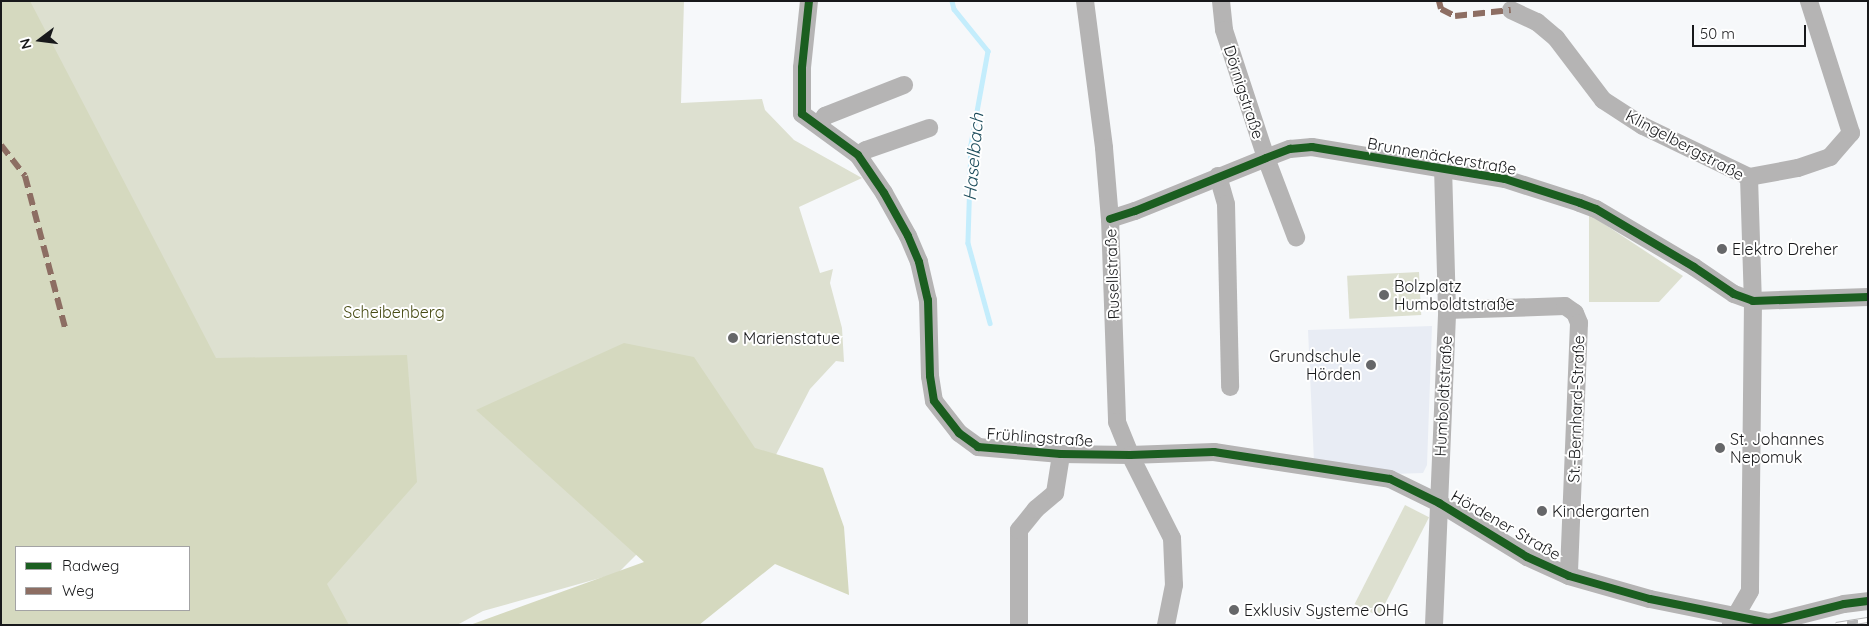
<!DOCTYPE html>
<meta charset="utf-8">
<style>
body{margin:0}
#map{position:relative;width:1869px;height:626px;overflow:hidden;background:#f6f8fa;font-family:Quicksand,sans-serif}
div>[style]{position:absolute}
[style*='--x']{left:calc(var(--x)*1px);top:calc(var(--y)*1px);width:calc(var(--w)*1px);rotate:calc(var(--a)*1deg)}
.built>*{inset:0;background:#e8ecf4}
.green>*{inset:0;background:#dde0d0;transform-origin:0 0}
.forest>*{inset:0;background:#d5d9bf}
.stream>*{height:4.5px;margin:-2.25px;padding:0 2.25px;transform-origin:2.25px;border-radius:2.25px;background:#c4edfc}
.minor>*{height:18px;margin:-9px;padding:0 9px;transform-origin:9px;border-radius:9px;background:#b5b4b4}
.rail>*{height:5.5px;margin-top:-2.75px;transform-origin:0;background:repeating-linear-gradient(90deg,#fff 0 11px,#b5b5b6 0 22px);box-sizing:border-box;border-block:1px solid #b5b5b6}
.quiet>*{height:6px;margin-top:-3px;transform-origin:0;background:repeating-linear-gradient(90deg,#8d6e63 0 12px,transparent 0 18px)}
.cycleway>*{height:8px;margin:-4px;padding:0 4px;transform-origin:4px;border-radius:4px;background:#1b5e20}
.dots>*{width:14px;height:14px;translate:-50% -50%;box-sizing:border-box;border:2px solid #fff;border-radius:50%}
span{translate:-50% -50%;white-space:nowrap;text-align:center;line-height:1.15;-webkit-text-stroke:4px #fff;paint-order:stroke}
.street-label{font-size:16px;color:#18191b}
.poi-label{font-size:16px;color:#18191b}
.left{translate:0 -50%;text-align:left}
.right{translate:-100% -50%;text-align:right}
.park-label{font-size:16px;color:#484c14}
.water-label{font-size:18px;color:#1d4d5c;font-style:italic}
.frame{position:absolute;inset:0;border:2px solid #18191b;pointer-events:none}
.legend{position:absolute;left:15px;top:546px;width:175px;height:65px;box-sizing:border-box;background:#fff;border:1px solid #a3a3a4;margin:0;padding:6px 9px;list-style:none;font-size:15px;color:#18191b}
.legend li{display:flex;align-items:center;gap:10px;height:25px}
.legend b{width:25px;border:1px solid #a3a3a4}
.north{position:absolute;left:15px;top:15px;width:50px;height:50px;-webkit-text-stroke:4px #fff;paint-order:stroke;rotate:255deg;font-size:14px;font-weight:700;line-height:20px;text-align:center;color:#18191b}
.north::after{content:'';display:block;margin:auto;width:18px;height:22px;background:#18191b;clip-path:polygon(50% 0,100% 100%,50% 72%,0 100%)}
.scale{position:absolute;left:1692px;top:25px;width:114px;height:22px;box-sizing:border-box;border:2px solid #18191b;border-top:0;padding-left:6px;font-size:15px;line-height:18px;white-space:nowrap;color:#18191b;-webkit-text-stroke:4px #fff;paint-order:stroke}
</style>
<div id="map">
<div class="built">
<i style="clip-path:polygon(1432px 326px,1427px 465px,1423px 473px,1394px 474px,1314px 462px,1308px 330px)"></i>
</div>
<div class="green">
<i style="clip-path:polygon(evenodd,1px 1px,684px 1px,681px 103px,762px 99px,765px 110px,794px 140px,862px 178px,799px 207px,820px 273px,833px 269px,830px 283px,842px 328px,844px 362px,836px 361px,810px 389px,766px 474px,653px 538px,618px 573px,483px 611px,457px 625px,27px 625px,1px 609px,1px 1px,16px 547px,189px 547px,189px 610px,16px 610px,16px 547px)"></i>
<i style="clip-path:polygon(1589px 214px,1683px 276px,1659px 302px,1589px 302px)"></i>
<i style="left:1419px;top:272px;width:43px;height:72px;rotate:87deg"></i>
<i style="left:1405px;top:505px;width:27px;height:111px;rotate:27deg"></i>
</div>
<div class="forest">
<i style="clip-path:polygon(evenodd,1px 1px,30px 1px,216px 358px,407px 355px,417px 482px,327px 584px,349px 625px,1px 625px,1px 1px,16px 547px,189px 547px,189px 610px,16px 610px,16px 547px)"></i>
<i style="clip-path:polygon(624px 343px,694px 357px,755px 448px,823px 468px,844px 527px,849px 595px,775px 564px,699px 625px,470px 625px,644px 562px,476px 410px)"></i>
</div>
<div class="stream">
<i style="--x:952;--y:1;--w:8;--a:76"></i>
<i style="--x:954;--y:9;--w:54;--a:51"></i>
<i style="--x:988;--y:51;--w:96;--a:100.3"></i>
<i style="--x:971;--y:145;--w:98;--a:91.8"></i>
<i style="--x:968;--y:243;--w:83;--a:74.6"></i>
</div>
<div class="minor">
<i style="--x:809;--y:1;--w:67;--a:96"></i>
<i style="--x:802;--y:68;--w:46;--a:90"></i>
<i style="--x:802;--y:114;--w:69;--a:36.2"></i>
<i style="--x:858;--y:155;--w:46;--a:55.6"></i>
<i style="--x:884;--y:193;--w:49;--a:60.8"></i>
<i style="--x:908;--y:236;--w:28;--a:67"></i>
<i style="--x:919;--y:262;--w:39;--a:77"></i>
<i style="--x:928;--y:300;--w:76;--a:88.5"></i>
<i style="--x:930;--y:376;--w:25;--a:81"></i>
<i style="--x:934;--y:401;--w:41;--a:52"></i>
<i style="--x:959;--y:433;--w:24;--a:36"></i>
<i style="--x:978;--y:447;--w:83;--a:4.8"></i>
<i style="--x:1061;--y:454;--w:69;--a:0.8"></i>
<i style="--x:1130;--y:455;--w:84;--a:-2"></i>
<i style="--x:1214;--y:452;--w:178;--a:8.7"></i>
<i style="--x:1390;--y:479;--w:55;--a:26.1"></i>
<i style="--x:1439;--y:503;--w:103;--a:31.5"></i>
<i style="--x:1527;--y:557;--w:46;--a:24.3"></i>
<i style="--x:1569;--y:576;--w:84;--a:15.9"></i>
<i style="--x:1650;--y:599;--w:121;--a:11.4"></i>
<i style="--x:1769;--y:623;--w:77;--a:-14.2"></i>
<i style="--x:1844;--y:604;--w:24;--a:-7"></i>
<i style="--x:1085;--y:1;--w:148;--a:82.6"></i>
<i style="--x:1104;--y:148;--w:71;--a:85.2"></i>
<i style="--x:1110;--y:219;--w:203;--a:88"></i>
<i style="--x:1117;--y:422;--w:35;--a:68"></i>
<i style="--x:1130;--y:455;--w:93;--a:63.2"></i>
<i style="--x:1172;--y:538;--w:47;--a:87.6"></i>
<i style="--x:1174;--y:585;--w:41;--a:101.3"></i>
<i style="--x:1221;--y:1;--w:29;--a:84"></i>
<i style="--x:1224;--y:30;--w:135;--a:71.8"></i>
<i style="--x:1266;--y:158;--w:85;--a:69.2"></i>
<i style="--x:1511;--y:10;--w:29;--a:25"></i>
<i style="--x:1537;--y:22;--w:25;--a:40"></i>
<i style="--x:1556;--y:38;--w:78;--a:52.8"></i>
<i style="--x:1603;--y:100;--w:48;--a:33"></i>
<i style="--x:1643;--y:126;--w:118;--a:25.7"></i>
<i style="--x:1749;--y:177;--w:124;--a:88.2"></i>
<i style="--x:1753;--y:301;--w:290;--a:90.6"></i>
<i style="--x:1750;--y:591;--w:38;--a:120"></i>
<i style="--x:819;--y:125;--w:11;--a:-56"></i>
<i style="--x:825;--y:116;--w:85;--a:-21.4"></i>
<i style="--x:858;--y:155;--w:9;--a:-32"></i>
<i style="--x:866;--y:150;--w:67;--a:-19.2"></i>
<i style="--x:1218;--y:176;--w:29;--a:74"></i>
<i style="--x:1226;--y:204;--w:183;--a:88.7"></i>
<i style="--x:1749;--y:177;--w:50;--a:-10.4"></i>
<i style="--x:1798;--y:168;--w:34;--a:-19"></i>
<i style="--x:1830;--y:157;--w:32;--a:-49"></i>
<i style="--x:1851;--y:133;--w:139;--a:-107.7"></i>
<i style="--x:1110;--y:219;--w:26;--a:-18"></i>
<i style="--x:1135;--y:211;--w:141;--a:-22"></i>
<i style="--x:1266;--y:158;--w:26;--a:-21"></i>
<i style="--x:1290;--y:149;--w:22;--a:-5"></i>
<i style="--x:1312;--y:147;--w:196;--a:9.4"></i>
<i style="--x:1505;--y:179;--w:79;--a:17.7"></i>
<i style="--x:1580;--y:203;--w:17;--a:21"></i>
<i style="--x:1596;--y:209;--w:114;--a:30.6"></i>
<i style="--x:1694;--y:267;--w:48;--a:34"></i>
<i style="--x:1734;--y:294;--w:20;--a:20"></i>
<i style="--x:1753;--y:301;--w:115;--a:-2"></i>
<i style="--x:1447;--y:310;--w:118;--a:-1.9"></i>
<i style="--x:1565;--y:306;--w:12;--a:35"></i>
<i style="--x:1575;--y:313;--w:11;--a:68"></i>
<i style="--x:1579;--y:323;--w:253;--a:92.3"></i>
<i style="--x:1019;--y:625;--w:95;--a:-90"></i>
<i style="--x:1019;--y:530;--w:27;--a:-51"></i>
<i style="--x:1036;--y:509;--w:25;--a:-40"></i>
<i style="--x:1055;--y:493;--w:39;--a:-81"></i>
<i style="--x:1434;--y:625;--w:315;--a:-87.6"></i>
<i style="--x:1447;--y:310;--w:142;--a:-91.6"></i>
</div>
<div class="rail">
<i style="--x:1836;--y:625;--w:32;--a:-9"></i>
</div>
<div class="quiet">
<i style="--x:1439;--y:1;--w:8;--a:76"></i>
<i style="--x:1441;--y:9;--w:16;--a:27"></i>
<i style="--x:1455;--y:16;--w:56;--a:-6.1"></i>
<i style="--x:1;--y:145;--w:39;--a:52"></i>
<i style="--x:25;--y:176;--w:160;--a:75.2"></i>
</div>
<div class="cycleway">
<i style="--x:809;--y:1;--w:67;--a:96"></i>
<i style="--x:802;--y:68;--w:46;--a:90"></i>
<i style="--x:802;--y:114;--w:69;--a:36.2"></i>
<i style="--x:858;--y:155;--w:46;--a:55.6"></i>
<i style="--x:884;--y:193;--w:49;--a:60.8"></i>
<i style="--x:908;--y:236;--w:28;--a:67"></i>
<i style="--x:919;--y:262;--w:39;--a:77"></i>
<i style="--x:928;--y:300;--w:76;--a:88.5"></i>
<i style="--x:930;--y:376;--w:25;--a:81"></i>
<i style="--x:934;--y:401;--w:41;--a:52"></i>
<i style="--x:959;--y:433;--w:24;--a:36"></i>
<i style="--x:978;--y:447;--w:83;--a:4.8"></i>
<i style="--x:1061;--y:454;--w:69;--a:0.8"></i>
<i style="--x:1130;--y:455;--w:84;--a:-2"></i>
<i style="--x:1214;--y:452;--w:178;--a:8.7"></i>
<i style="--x:1390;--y:479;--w:55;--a:26.1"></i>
<i style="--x:1439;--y:503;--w:103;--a:31.5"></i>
<i style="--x:1527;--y:557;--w:46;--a:24.3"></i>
<i style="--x:1569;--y:576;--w:84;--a:15.9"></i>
<i style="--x:1650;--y:599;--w:121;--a:11.4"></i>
<i style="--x:1769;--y:623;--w:77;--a:-14.2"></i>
<i style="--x:1844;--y:604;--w:24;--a:-7"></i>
<i style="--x:1110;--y:219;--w:26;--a:-18"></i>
<i style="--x:1135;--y:211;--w:141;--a:-22"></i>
<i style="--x:1266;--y:158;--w:26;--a:-21"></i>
<i style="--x:1290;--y:149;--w:22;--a:-5"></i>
<i style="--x:1312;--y:147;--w:196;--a:9.4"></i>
<i style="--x:1505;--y:179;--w:79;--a:17.7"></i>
<i style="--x:1580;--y:203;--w:17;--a:21"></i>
<i style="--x:1596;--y:209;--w:114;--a:30.6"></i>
<i style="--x:1694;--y:267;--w:48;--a:34"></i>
<i style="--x:1734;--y:294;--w:20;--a:20"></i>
<i style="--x:1753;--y:301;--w:115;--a:-2"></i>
</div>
<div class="dots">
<i style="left:1722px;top:249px;background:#666769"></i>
<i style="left:1384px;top:295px;background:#666769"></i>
<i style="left:733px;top:338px;background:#666769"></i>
<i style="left:1371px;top:365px;background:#666769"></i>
<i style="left:1720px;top:448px;background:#666769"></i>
<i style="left:1542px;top:511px;background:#666769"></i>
<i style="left:1234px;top:610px;background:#666769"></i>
</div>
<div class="street-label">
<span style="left:1244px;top:92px;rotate:72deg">Dörnigstraße</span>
<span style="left:1685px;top:145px;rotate:28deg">Klingelbergstraße</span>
<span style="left:1442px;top:156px;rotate:10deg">Brunnenäckerstraße</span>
<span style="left:1112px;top:274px;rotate:-92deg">Rusellstraße</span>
<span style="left:1443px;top:396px;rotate:-87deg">Humboldtstraße</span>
<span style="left:1576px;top:409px;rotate:-88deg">St.-Bernhard-Straße</span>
<span style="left:1040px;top:437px;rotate:4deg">Frühlingstraße</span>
<span style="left:1506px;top:525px;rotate:30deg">Hördener Straße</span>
</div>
<div class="poi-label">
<span class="left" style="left:1732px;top:249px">Elektro Dreher</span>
<span class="left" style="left:1394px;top:295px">Bolzplatz<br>Humboldtstraße</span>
<span class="left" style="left:743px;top:338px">Marienstatue</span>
<span class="right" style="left:1361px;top:365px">Grundschule<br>Hörden</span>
<span class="left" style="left:1730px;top:448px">St. Johannes<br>Nepomuk</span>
<span class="left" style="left:1552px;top:511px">Kindergarten</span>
<span class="left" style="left:1244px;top:610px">Exklusiv Systeme OHG</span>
</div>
<div class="park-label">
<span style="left:394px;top:312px">Scheibenberg</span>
</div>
<div class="water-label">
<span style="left:974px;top:157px;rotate:-85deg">Haselbach</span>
</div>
<div class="frame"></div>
<ul class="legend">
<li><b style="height:6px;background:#1b5e20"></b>Radweg</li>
<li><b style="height:6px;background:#8d6e63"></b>Weg</li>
</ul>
<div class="north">N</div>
<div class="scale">50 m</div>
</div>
